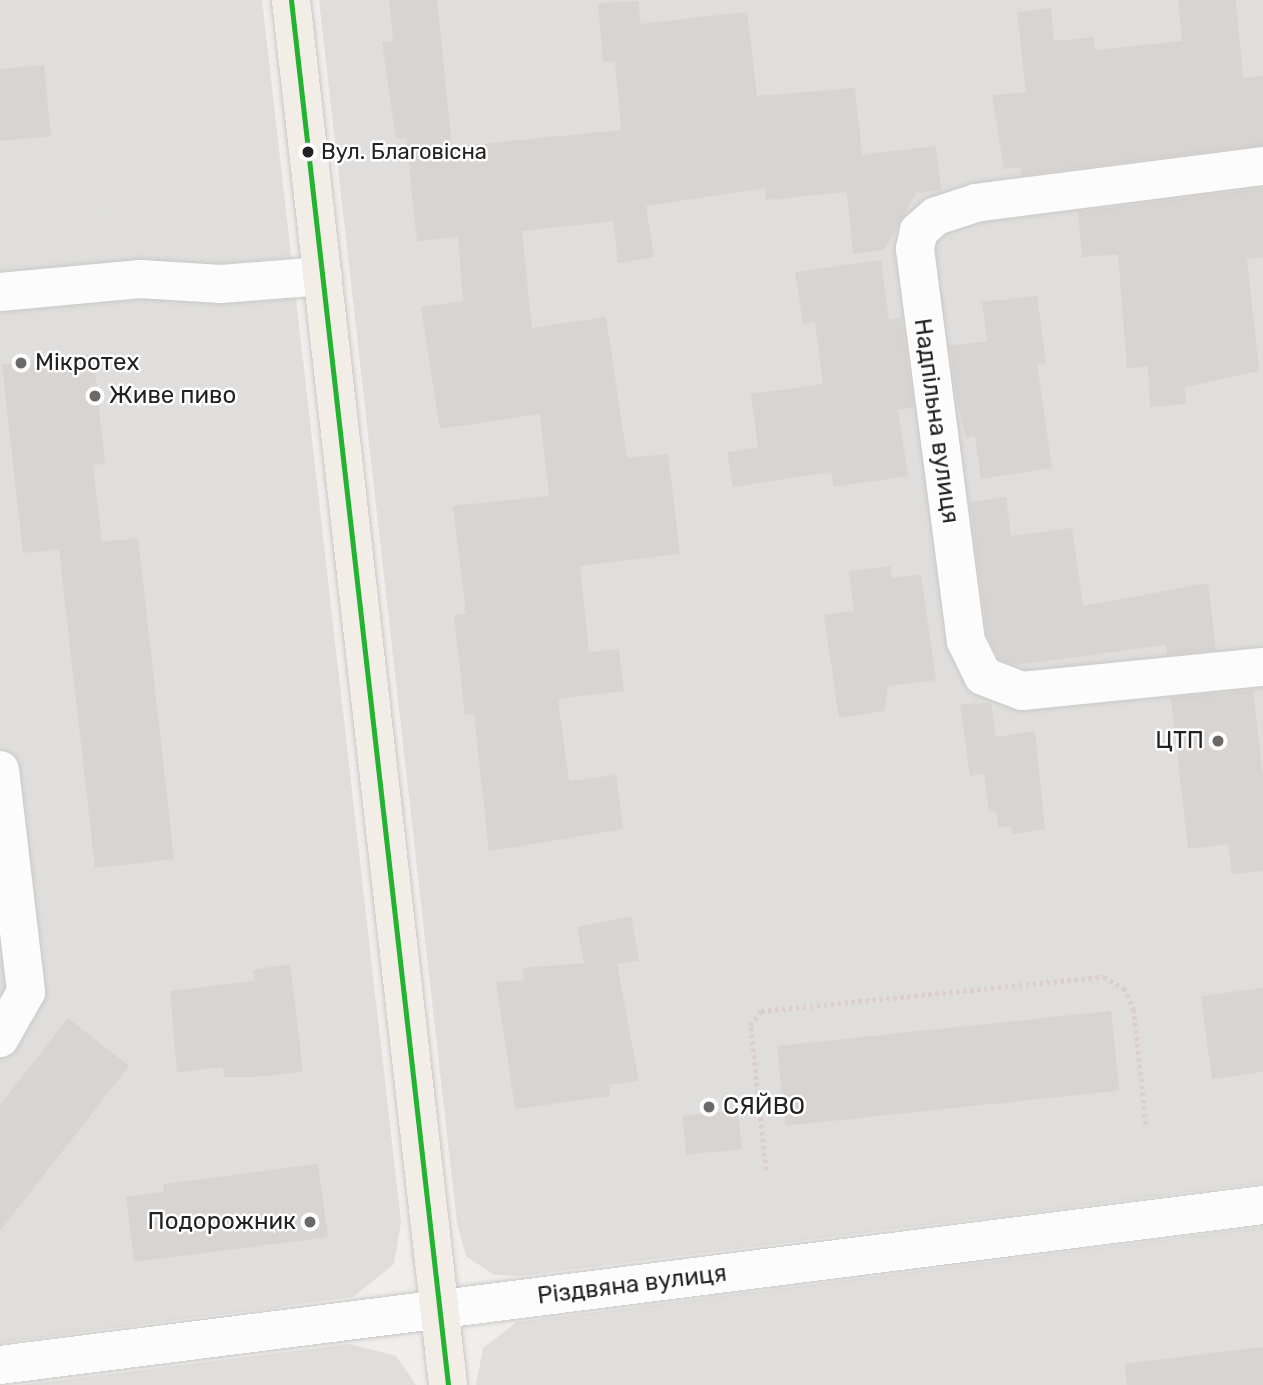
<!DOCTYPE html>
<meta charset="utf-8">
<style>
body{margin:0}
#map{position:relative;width:1263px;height:1385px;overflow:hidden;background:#f0eeeb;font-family:Rubik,sans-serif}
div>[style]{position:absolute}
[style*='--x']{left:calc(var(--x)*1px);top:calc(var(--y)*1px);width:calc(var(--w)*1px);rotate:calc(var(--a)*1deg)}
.residential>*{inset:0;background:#dfdedc}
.parking>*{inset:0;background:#e0dfde;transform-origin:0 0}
.building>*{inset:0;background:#d7d4d2;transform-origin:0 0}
.path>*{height:4.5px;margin-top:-2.25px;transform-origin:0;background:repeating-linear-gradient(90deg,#dccecd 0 3.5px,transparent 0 7px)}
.roads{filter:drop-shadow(0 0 2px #c9c8c7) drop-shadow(0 0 2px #c9c8c7)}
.minor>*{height:38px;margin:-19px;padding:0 19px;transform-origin:19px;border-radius:19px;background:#fdfcfc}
.major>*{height:38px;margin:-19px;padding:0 19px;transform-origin:19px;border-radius:19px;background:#f3ede7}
.bus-1>*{height:5px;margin:-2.5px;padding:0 2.5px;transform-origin:2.5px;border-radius:2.5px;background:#23b232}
.dots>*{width:19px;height:19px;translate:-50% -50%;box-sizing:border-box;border:4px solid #fff;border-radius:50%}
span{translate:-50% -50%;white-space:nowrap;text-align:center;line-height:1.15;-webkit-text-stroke:5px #fff;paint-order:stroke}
.bus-label{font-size:22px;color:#222}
.left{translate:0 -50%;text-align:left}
.poi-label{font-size:24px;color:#222}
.right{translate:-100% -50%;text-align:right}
.street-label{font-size:24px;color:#222}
</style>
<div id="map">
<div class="residential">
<i style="clip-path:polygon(0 0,262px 0,401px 1222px,394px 1264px,353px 1297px,0 1343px)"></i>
<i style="clip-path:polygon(319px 0,1263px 0,1263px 1183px,521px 1276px,494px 1275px,466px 1256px,457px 1223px)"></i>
<i style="clip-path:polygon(1263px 1227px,1263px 1385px,476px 1385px,483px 1348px,517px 1322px)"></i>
<i style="clip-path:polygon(350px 1344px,396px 1356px,416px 1385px,21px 1385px)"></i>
</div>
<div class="parking">
<i style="clip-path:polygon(194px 117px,205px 226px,126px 233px,120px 176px,131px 163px,127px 123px)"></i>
<i style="left:107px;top:171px;width:63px;height:107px;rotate:85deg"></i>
<i style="left:857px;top:908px;width:53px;height:115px;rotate:84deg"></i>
<i style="left:276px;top:1272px;width:36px;height:103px;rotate:84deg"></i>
</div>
<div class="building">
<i style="clip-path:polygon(389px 0,437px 0,452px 147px,621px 130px,615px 61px,603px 62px,598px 3px,639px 1px,640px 24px,747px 12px,757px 96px,855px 88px,862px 155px,936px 146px,941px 190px,916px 193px,884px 250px,853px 254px,847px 192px,766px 200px,765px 188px,646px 206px,654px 257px,618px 263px,613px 221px,522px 231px,532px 328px,606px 317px,627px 458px,668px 454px,680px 554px,580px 566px,589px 652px,619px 649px,624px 691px,558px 699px,569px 781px,616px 775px,623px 829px,489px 851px,474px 714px,465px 715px,454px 615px,466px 614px,453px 506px,549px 496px,540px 414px,440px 429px,421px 307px,463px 301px,458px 237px,417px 241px,406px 138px,396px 139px,382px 42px,393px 41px)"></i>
<i style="clip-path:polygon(1178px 0,1236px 0,1243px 78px,1263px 76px,1263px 145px,1022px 175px,1021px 167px,1004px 169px,992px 95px,1026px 92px,1017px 12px,1051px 8px,1054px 41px,1094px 37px,1095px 50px,1182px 41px)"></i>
<i style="clip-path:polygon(44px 65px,51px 136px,0 141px,0 69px)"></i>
<i style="clip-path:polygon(1263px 188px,1263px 257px,1247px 259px,1259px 371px,1185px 387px,1186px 404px,1150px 407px,1148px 366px,1127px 368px,1118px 254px,1082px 257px,1078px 212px)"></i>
<i style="clip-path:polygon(881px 260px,889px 319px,901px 318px,914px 407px,898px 410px,908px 476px,834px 487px,831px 472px,733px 487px,727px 452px,758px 448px,751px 394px,823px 384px,815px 322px,803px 324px,795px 272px)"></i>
<i style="clip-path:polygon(1037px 296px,1046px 363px,1037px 364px,1052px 468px,981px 479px,975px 436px,966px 438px,957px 401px,950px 346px,987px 341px,982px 302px)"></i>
<i style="clip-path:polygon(93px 354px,105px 464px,93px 465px,102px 542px,138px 538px,174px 859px,95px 868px,59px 549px,23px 553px,2px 364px)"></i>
<i style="clip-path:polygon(1006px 497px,1011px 536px,1072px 528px,1083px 606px,1208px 583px,1216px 650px,1167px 655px,1166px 645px,1016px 665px,999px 659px,987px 635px,970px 502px)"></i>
<i style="clip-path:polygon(890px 566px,892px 578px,921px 574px,936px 680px,888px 686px,884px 711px,839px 718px,824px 615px,854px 611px,849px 571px)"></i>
<i style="clip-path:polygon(1253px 690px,1263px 778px,1263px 871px,1232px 874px,1228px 844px,1188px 849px,1171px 698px)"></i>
<i style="clip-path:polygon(991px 703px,996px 737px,1035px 731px,1045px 829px,1013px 834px,1011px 826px,999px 828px,996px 811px,989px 812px,984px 774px,970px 776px,960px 704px)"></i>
<i style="clip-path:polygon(631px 916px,639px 960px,617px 964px,639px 1081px,609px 1085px,610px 1096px,515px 1109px,496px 982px,524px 980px,523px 968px,584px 963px,577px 927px)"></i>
<i style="clip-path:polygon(290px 964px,303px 1072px,254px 1077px,224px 1077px,223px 1067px,177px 1072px,170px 991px,255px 981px,253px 970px)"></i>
<i style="clip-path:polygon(1263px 988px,1263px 1072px,1212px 1079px,1201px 996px)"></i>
<i style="left:1111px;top:1011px;width:80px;height:336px;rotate:84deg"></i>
<i style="clip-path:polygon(68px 1018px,129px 1066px,0 1231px,0 1105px)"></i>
<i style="left:738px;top:1110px;width:39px;height:56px;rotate:84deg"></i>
<i style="clip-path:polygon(318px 1164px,328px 1237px,134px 1262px,126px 1197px,164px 1192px,163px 1184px)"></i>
<i style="clip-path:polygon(1263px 1347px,1263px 1385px,1127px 1385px,1125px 1364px)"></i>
</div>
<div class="path">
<i style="--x:766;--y:1170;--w:146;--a:-96.3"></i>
<i style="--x:750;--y:1025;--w:18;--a:-52"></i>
<i style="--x:761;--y:1011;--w:345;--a:-5.7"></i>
<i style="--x:1104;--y:977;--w:23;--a:29"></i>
<i style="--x:1124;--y:988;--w:23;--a:65"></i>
<i style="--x:1134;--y:1009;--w:116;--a:84"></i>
</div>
<div class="roads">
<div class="minor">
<i style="--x:1263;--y:166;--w:289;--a:172.7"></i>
<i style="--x:976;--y:203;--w:42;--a:162"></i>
<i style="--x:936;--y:216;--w:23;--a:139"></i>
<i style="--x:919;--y:231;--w:18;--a:103"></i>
<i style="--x:915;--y:249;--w:395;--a:82.6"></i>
<i style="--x:966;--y:641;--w:39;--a:64"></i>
<i style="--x:983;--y:676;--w:42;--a:21"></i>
<i style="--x:1022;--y:691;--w:242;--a:-5.7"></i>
<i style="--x:0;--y:292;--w:141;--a:-5.3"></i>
<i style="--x:140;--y:279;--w:81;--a:3.5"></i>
<i style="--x:221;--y:284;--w:102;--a:-4.5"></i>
<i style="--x:0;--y:770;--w:224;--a:83.3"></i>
<i style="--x:26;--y:992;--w:53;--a:119.5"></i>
<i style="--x:0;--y:1365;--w:1273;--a:-7.22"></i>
</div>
<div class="major">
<i style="--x:291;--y:0;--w:1394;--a:83.53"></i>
</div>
</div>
<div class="bus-1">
<i style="--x:291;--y:0;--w:1394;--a:83.53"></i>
</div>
<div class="dots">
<i style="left:308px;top:152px;background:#222"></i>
<i style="left:21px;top:363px;background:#6a6968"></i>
<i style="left:95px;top:396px;background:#6a6968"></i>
<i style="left:1218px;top:741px;background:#6a6968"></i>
<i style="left:709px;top:1107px;background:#6a6968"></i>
<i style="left:310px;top:1222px;background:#6a6968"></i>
</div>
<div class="bus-label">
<span class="left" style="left:321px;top:152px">Вул. Благовісна</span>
</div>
<div class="poi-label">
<span class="left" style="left:35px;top:363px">Мiкротех</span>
<span class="left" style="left:109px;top:396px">Живе пиво</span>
<span class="right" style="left:1204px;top:741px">ЦТП</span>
<span class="left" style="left:723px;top:1107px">СЯЙВО</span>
<span class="right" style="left:296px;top:1222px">Подорожник</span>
</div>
<div class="street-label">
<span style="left:936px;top:421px;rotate:82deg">Надпільна вулиця</span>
<span style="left:632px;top:1285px;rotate:-7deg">Різдвяна вулиця</span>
</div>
</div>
